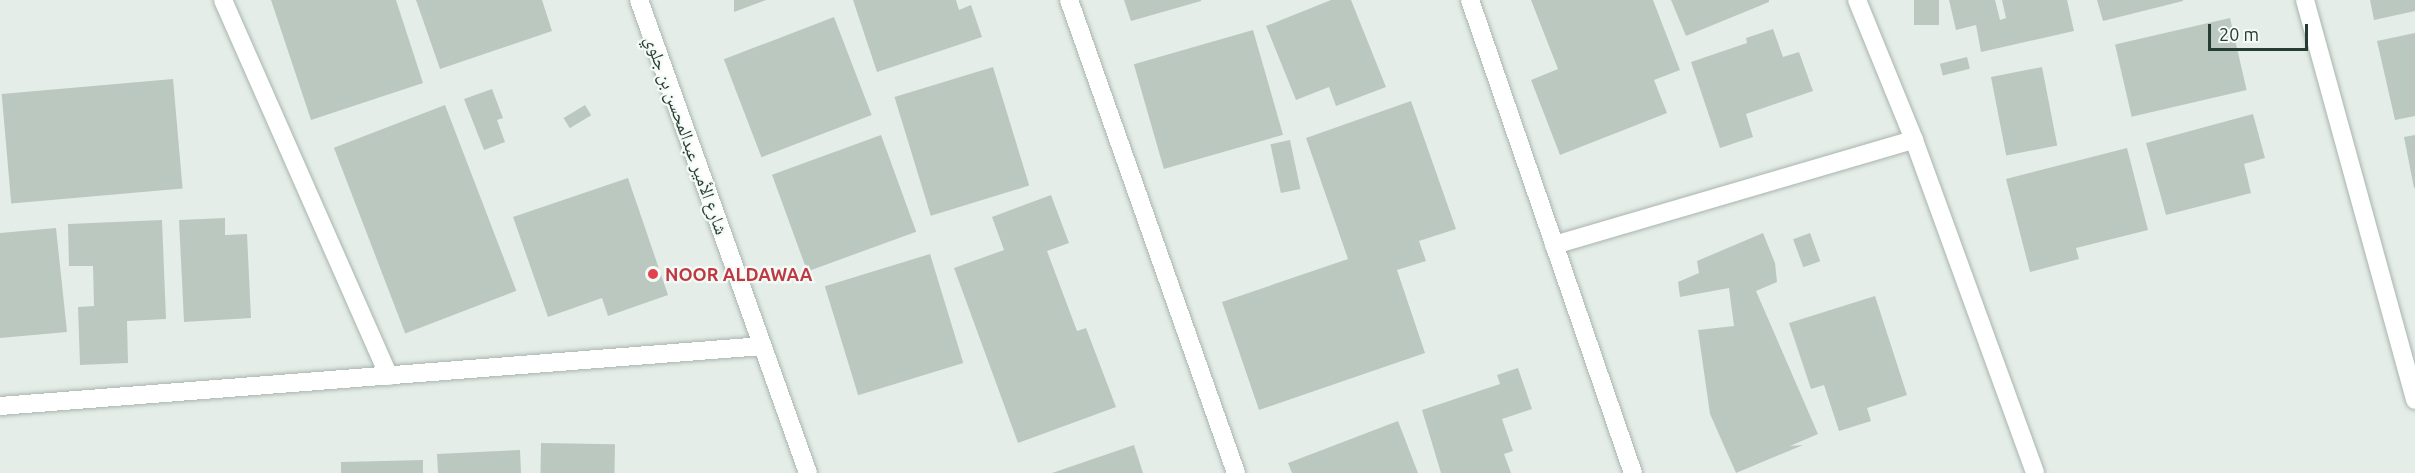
<!DOCTYPE html>
<meta charset="utf-8">
<style>
body{margin:0}
#map{position:relative;width:2415px;height:473px;overflow:hidden;background:#e5ede8;font-family:Ubuntu,"Noto Naskh Arabic",sans-serif}
div>[style]{position:absolute}
[style*='--x']{left:calc(var(--x)*1px);top:calc(var(--y)*1px);width:calc(var(--w)*1px);rotate:calc(var(--a)*1deg)}
.building>*{inset:0;background:#bbc8c0;transform-origin:0 0}
.roads{filter:drop-shadow(0 0 2px #a8b5ae) drop-shadow(0 0 2px #a8b5ae)}
.street>*{height:18px;margin:-9px;padding:0 9px;transform-origin:9px;border-radius:9px;background:#fff}
.dots>*{width:16px;height:16px;translate:-50% -50%;box-sizing:border-box;border:3px solid #f6faf7;border-radius:50%}
span{translate:-50% -50%;white-space:nowrap;text-align:center;line-height:1.15;-webkit-text-stroke:4.5px #f6faf7;paint-order:stroke}
.street-label{font-size:18px;color:#253e33}
.health-label{font-size:18px;color:#be3a42;font-weight:700}
.left{translate:0 -50%;text-align:left}
.scale{position:absolute;left:2208px;top:24px;width:100px;height:27px;box-sizing:border-box;border:3px solid #253e33;border-top:0;padding-left:8px;font-size:18px;line-height:21px;white-space:nowrap;color:#253e33;-webkit-text-stroke:4px #f6faf7;paint-order:stroke}
</style>
<div id="map">
<div class="building">
<i style="clip-path:polygon(271px 0,396px 0,423px 83px,311px 120px)"></i>
<i style="clip-path:polygon(416px 0,542px 0,552px 31px,440px 69px)"></i>
<i style="clip-path:polygon(734px 0,766px 0,734px 12px)"></i>
<i style="clip-path:polygon(853px 0,956px 0,959px 10px,971px 5px,982px 37px,877px 72px)"></i>
<i style="clip-path:polygon(1124px 0,1201px 0,1201px 1px,1131px 21px)"></i>
<i style="clip-path:polygon(1331px 0,1351px 0,1386px 87px,1336px 106px,1329px 87px,1296px 100px,1266px 26px)"></i>
<i style="clip-path:polygon(1531px 0,1653px 0,1680px 70px,1654px 80px,1667px 113px,1560px 155px,1531px 80px,1558px 69px)"></i>
<i style="clip-path:polygon(1671px 0,1769px 0,1769px 2px,1686px 36px)"></i>
<i style="left:1914px;top:0;width:25px;height:25px"></i>
<i style="clip-path:polygon(1949px 0,1995px 0,2000px 20px,2006px 18px,2002px 0,2067px 0,2074px 31px,1981px 52px,1976px 25px,1956px 30px)"></i>
<i style="clip-path:polygon(2097px 0,2183px 0,2183px 1px,2103px 21px)"></i>
<i style="clip-path:polygon(2370px 0,2415px 0,2415px 11px,2374px 20px)"></i>
<i style="left:834px;top:17px;width:105px;height:118px;rotate:69deg"></i>
<i style="left:2230px;top:18px;width:74px;height:118px;rotate:77deg"></i>
<i style="clip-path:polygon(1773px 29px,1783px 57px,1799px 52px,1813px 91px,1746px 114px,1753px 137px,1720px 148px,1691px 62px,1747px 43px,1746px 38px)"></i>
<i style="left:1253px;top:30px;width:109px;height:124px;rotate:74deg"></i>
<i style="clip-path:polygon(2415px 33px,2415px 116px,2395px 120px,2377px 41px)"></i>
<i style="left:1967px;top:57px;width:12px;height:28px;rotate:76deg"></i>
<i style="left:993px;top:67px;width:124px;height:103px;rotate:73deg"></i>
<i style="left:2042px;top:67px;width:80px;height:52px;rotate:79deg"></i>
<i style="left:173px;top:79px;width:110px;height:172px;rotate:85deg"></i>
<i style="clip-path:polygon(492px 89px,503px 118px,497px 120px,505px 142px,484px 150px,464px 99px)"></i>
<i style="clip-path:polygon(1411px 101px,1456px 229px,1419px 241px,1426px 261px,1397px 270px,1425px 353px,1259px 410px,1222px 302px,1348px 259px,1306px 138px)"></i>
<i style="left:445px;top:105px;width:199px;height:119px;rotate:69deg"></i>
<i style="left:585px;top:105px;width:12px;height:25px;rotate:59deg"></i>
<i style="clip-path:polygon(2253px 114px,2265px 158px,2244px 164px,2251px 193px,2166px 215px,2146px 143px)"></i>
<i style="left:881px;top:135px;width:103px;height:116px;rotate:70deg"></i>
<i style="clip-path:polygon(2415px 135px,2415px 188px,2414px 188px,2404px 137px)"></i>
<i style="left:1290px;top:140px;width:50px;height:20px;rotate:78deg"></i>
<i style="clip-path:polygon(2127px 148px,2148px 230px,2076px 248px,2079px 259px,2030px 272px,2006px 179px)"></i>
<i style="clip-path:polygon(628px 178px,668px 295px,608px 316px,602px 298px,548px 317px,513px 217px)"></i>
<i style="clip-path:polygon(1051px 195px,1069px 243px,1047px 251px,1077px 331px,1086px 328px,1116px 407px,1018px 443px,954px 268px,1004px 250px,992px 217px)"></i>
<i style="clip-path:polygon(225px 218px,225px 235px,247px 234px,251px 318px,184px 322px,179px 220px)"></i>
<i style="clip-path:polygon(162px 220px,166px 319px,127px 321px,128px 363px,80px 365px,78px 307px,94px 306px,93px 266px,69px 266px,68px 224px)"></i>
<i style="clip-path:polygon(56px 228px,67px 332px,0 338px,0 233px)"></i>
<i style="clip-path:polygon(1763px 233px,1775px 263px,1777px 282px,1756px 291px,1818px 434px,1790px 446px,1803px 445px,1736px 473px,1710px 414px,1698px 330px,1734px 326px,1729px 288px,1680px 297px,1678px 282px,1699px 273px,1697px 261px)"></i>
<i style="left:1810px;top:233px;width:30px;height:18px;rotate:70deg"></i>
<i style="left:930px;top:254px;width:114px;height:110px;rotate:73deg"></i>
<i style="clip-path:polygon(1875px 296px,1907px 395px,1867px 408px,1871px 421px,1839px 431px,1824px 385px,1811px 389px,1789px 323px)"></i>
<i style="clip-path:polygon(1518px 368px,1532px 409px,1502px 419px,1513px 451px,1504px 454px,1511px 473px,1441px 473px,1422px 410px,1500px 384px,1497px 375px)"></i>
<i style="clip-path:polygon(1398px 421px,1418px 473px,1292px 473px,1288px 463px)"></i>
<i style="left:541px;top:443px;width:74px;height:30px;rotate:1deg"></i>
<i style="clip-path:polygon(1134px 445px,1143px 473px,1052px 473px)"></i>
<i style="clip-path:polygon(520px 450px,521px 473px,438px 473px,437px 454px)"></i>
<i style="clip-path:polygon(423px 460px,423px 473px,341px 473px,341px 462px)"></i>
</div>
<div class="roads">
<div class="street">
<i style="--x:223;--y:0;--w:411;--a:66.2"></i>
<i style="--x:639;--y:0;--w:502;--a:70.34"></i>
<i style="--x:1069;--y:0;--w:502;--a:70.55"></i>
<i style="--x:1470;--y:0;--w:500;--a:70.99"></i>
<i style="--x:1857;--y:0;--w:151;--a:67.8"></i>
<i style="--x:1914;--y:140;--w:354;--a:70"></i>
<i style="--x:2305;--y:0;--w:415;--a:74.6"></i>
<i style="--x:1554;--y:245;--w:375;--a:-16.3"></i>
<i style="--x:0;--y:406;--w:764;--a:-4.5"></i>
</div>
</div>
<div class="dots">
<i style="left:653px;top:274px;background:#e0444e"></i>
</div>
<div class="street-label">
<span style="left:687px;top:135px;rotate:70deg">شارع الأمير عبدالمحسن بن جلوي</span>
</div>
<div class="health-label">
<span class="left" style="left:665px;top:274px">NOOR ALDAWAA</span>
</div>
<div class="scale">20 m</div>
</div>
